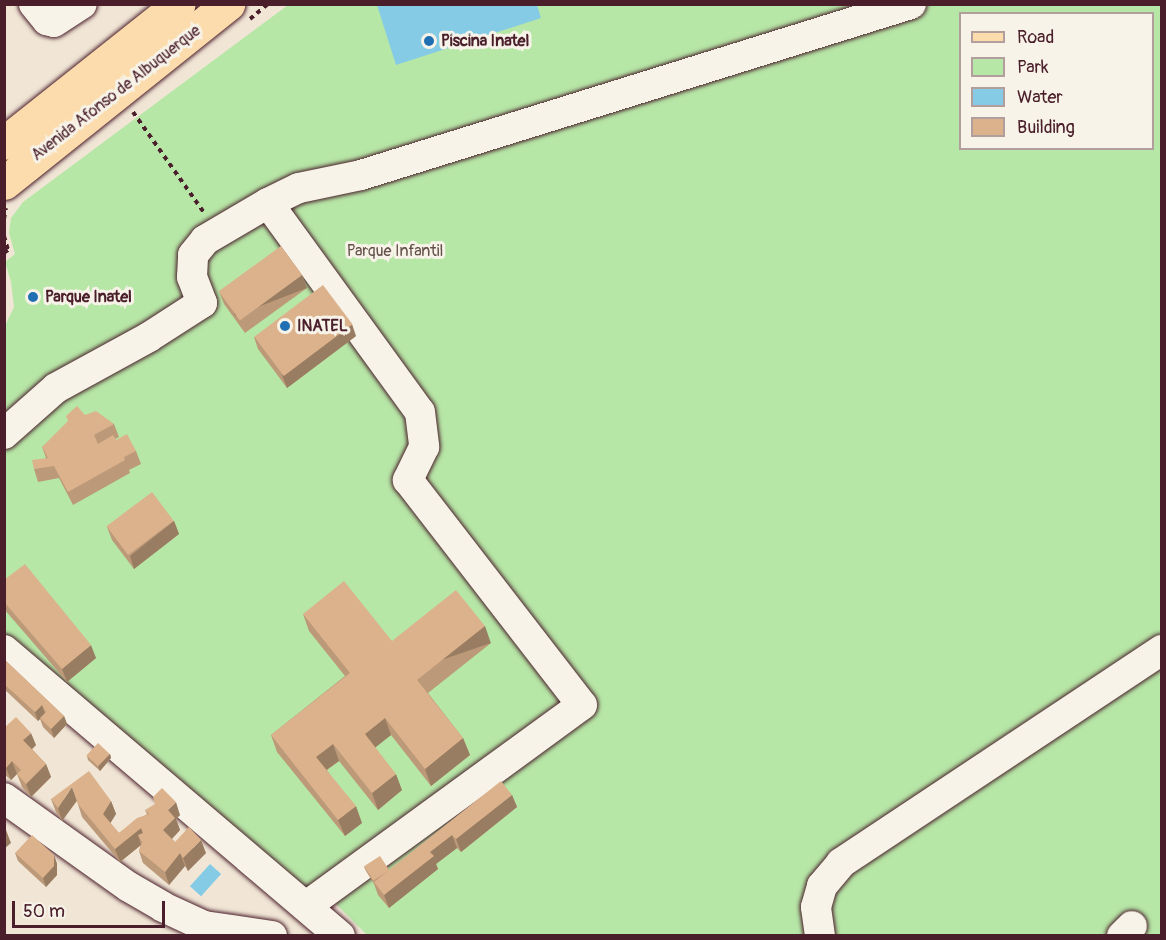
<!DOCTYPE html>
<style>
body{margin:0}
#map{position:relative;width:1166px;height:940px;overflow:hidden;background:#f1e6d6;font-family:Pangolin,sans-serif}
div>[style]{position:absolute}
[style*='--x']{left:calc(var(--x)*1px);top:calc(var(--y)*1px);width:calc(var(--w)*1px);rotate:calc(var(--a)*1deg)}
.green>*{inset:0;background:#b7e7a7}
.water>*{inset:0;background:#85cbe6;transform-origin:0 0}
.path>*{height:4px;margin-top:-2px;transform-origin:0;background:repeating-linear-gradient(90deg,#4a1f2b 0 4.5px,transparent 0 9px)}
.roads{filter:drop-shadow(0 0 2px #4a1f2b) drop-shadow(0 0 2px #4a1f2b)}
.minor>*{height:30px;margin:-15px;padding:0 15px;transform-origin:15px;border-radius:15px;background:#f7f3e8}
.major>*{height:33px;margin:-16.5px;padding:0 16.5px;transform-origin:16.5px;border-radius:16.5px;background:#fcdcac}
.wall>*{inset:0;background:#bc9978}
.shaded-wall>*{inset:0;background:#997d62;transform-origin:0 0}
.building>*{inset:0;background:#dbb28c;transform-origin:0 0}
.dots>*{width:16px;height:16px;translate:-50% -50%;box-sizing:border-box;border:3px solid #f7f3e8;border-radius:50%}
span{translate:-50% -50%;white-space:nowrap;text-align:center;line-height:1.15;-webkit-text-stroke:6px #f7f3e8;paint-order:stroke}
.poi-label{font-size:16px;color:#4a1f2b;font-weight:700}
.left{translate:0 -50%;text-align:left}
.street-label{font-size:16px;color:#4a1f2b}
.park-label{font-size:16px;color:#65514a}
.frame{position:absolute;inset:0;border:6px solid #4a1f2b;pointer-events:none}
.legend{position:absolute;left:959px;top:12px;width:195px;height:138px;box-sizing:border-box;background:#f7f3e8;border:2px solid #b29e9c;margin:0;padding:8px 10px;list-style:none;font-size:18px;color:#4a1f2b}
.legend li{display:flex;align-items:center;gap:12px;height:30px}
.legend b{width:30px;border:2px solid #b29e9c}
.scale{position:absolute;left:12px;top:901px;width:153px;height:27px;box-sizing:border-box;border:3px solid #4a1f2b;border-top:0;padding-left:8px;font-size:18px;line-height:21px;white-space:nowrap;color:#4a1f2b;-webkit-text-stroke:4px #f7f3e8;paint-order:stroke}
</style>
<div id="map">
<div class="green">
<i style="clip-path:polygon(evenodd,288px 5px,1161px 5px,1161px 935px,367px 935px,320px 888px,309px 898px,5px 636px,4px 328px,14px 307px,11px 282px,5px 262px,15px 254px,9px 233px,11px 218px,23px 202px,288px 5px,960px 14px,1152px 14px,1152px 148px,960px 148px,960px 14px)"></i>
</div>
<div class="water">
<i style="clip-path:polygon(377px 5px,537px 5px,541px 18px,396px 65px)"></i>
<i style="left:210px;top:864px;width:15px;height:30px;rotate:42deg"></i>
</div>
<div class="path">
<i style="--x:250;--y:19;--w:23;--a:-40"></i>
<i style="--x:133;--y:112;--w:125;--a:54.8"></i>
<i style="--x:4;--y:219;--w:11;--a:-80"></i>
<i style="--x:4;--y:236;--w:15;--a:74"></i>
<i style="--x:8;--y:250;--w:5;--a:143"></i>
</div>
<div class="roads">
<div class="minor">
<i style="--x:34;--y:4;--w:21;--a:51"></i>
<i style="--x:47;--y:20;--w:7;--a:16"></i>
<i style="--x:54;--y:22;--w:33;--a:-33"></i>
<i style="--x:268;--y:203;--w:258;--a:54"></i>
<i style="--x:420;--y:412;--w:35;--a:83"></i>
<i style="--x:424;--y:447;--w:37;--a:116"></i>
<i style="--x:408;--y:480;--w:284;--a:52.3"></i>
<i style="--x:582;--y:705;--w:341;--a:143.9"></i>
<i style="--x:4;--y:434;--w:69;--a:-41.5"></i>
<i style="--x:56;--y:388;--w:106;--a:-28.7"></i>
<i style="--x:149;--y:337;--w:63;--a:-32.7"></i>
<i style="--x:202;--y:303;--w:28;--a:-111"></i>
<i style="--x:192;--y:277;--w:22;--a:-87"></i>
<i style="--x:193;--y:255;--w:19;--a:-51"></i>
<i style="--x:205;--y:240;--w:73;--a:-30.4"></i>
<i style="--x:268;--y:203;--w:34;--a:-26"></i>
<i style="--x:299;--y:188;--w:63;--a:-11.8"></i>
<i style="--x:361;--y:175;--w:576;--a:-17.27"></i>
<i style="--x:4;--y:650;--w:441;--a:40.4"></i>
<i style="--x:4;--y:798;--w:153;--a:35.5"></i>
<i style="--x:129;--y:887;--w:39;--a:30"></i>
<i style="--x:163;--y:907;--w:45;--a:24.9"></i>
<i style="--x:204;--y:926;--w:69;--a:8.4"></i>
<i style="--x:820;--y:936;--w:29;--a:-98"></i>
<i style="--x:816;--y:907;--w:22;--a:-74"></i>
<i style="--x:822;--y:886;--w:30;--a:-50"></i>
<i style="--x:841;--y:863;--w:385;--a:-33.6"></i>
<i style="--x:1122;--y:936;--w:14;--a:-45"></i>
</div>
<div class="major">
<i style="--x:4;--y:143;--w:223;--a:-38.5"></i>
<i style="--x:4;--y:183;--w:287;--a:-38.6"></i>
</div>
</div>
<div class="wall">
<i style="clip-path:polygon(302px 275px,307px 288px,245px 333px,224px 304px,219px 291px)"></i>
<i style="clip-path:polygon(356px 336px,287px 388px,258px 349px,254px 337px)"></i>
<i style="clip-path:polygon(85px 415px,114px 424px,119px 437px,115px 439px,116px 440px,136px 451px,141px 464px,129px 470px,130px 473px,73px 505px,59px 478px,38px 482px,34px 469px,46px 458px,42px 447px)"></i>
<i style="clip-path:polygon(174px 521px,179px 534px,134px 569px,112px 540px,107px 527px)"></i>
<i style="clip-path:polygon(4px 580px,96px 658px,67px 682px,4px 609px)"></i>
<i style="clip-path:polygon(303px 614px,392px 641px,491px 643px,428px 693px,463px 738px,470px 755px,431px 786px,391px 735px,375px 747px,402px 790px,378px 810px,339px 761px,327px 770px,362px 823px,345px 836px,277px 752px,271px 735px,345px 676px,309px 631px)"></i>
<i style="clip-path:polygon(4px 659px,64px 716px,67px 724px,54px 738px,43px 727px,40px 719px,38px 721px,4px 689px)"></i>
<i style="clip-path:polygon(4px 728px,36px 745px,32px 749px,46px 764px,51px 777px,31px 797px,22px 787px,17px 774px,11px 780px,4px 774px)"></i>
<i style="clip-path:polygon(110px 754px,111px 758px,100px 771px,88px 760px,87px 756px)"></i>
<i style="clip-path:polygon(512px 795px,517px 807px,461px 852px,457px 848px,436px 864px,438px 869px,389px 908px,378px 895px,374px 884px,366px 871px,364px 867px,389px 870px)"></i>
<i style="clip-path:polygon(51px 799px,111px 801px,116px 814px,110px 823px,119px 833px,147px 814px,145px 810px,180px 815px,176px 819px,180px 830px,172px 839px,175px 842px,206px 853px,188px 871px,185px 866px,169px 885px,143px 863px,139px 851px,141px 845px,120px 862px,82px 817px,77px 801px,62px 821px,56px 812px)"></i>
<i style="clip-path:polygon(15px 853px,54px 855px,57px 864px,57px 875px,46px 887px,18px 861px)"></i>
</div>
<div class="shaded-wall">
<i style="left:302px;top:275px;width:14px;height:77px;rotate:69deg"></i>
<i style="clip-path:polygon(352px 324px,356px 336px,287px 388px,282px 375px)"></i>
<i style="clip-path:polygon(174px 521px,179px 534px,134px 569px,130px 556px)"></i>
<i style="left:485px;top:626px;width:18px;height:87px;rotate:71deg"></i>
<i style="clip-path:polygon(91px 645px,96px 658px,67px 682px,62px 669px)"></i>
<i style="clip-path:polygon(42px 705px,45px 714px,38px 721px,35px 712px)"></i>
<i style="clip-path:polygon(64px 716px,67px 724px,54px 738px,51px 729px)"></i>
<i style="clip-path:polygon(385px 718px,391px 735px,371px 751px,365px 734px)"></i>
<i style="clip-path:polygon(31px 733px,36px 745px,28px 753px,23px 740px)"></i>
<i style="clip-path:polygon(463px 738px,470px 755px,431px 786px,425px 769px)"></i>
<i style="clip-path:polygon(333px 744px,339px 761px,322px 773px,316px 757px)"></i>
<i style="clip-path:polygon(110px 754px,111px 758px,100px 771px,98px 766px)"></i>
<i style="clip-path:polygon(12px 761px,17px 774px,11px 780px,6px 768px)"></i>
<i style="clip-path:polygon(46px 764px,51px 777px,31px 797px,26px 784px)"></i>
<i style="clip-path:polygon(396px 774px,402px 790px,378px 810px,372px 793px)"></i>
<i style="clip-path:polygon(72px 787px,77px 800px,62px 821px,58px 808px)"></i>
<i style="clip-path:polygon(512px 795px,517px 807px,461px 852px,456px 839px)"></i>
<i style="clip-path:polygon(111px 801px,116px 814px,108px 827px,103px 814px)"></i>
<i style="clip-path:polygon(176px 802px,180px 815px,176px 819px,180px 830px,168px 843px,163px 830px,168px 810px)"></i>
<i style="clip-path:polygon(356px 806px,362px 823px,345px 836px,338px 820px)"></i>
<i style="clip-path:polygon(141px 828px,146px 841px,138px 835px,141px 845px,120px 862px,115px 849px)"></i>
<i style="clip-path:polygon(6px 830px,11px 843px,4px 849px,4px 832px)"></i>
<i style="clip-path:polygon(452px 835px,457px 848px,436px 864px,438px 869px,389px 908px,384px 895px,430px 852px)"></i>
<i style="clip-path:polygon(201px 840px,206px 853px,188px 871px,183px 858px)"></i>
<i style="clip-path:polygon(180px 853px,185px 866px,169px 885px,165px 872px)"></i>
<i style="clip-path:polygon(54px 855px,57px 864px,57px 875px,46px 887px,43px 878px)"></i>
</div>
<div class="building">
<i style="left:281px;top:246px;width:36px;height:77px;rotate:54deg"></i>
<i style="left:323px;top:285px;width:49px;height:86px;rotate:53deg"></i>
<i style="clip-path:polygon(77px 406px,85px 415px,96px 411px,114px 424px,94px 435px,98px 444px,113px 435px,116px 440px,127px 434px,136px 451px,124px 457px,125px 460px,68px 492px,54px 466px,34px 469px,32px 460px,48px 458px,42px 447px,68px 421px,66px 416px)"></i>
<i style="left:152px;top:492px;width:36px;height:57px;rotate:53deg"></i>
<i style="clip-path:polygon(25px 564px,91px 645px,62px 669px,4px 602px,4px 580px)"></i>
<i style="clip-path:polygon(344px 581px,392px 641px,456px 590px,485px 626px,417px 680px,463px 738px,425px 769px,385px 718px,365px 734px,396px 774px,372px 793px,333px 744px,316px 757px,356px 806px,338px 820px,271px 735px,350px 673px,303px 614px)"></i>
<i style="clip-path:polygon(4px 659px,64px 716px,51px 729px,40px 718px,46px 712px,42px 705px,35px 712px,4px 684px)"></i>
<i style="clip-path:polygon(16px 717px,31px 733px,23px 740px,46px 764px,26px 784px,17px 774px,21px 770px,12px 761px,6px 768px,4px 766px,4px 728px)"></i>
<i style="left:98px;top:743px;width:16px;height:17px;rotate:43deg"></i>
<i style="clip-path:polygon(89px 771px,111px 801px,103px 814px,119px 833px,137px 818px,149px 814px,145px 810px,155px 804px,153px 797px,162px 788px,176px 802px,168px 810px,175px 818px,163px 830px,175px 842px,189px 827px,201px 840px,183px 858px,180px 853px,165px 872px,139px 851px,142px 842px,138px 835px,143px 833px,141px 828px,115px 849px,78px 804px,72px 787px,58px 808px,51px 799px)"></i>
<i style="clip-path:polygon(501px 781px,512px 795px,456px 839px,452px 835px,430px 852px,434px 856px,384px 895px,374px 882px)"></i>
<i style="clip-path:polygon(32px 835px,54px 855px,54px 866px,43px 878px,15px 853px)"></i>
<i style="left:380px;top:856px;width:17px;height:19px;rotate:57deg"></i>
</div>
<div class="dots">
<i style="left:429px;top:41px;background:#1f6fb2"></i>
<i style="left:33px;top:297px;background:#1f6fb2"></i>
<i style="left:285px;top:326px;background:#1f6fb2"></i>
</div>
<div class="poi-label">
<span class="left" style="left:441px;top:41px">Piscina Inatel</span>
<span class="left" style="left:45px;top:297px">Parque Inatel</span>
<span class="left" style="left:297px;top:326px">INATEL</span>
</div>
<div class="street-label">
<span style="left:116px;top:93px;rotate:-38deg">Avenida Afonso de Albuquerque</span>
</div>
<div class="park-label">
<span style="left:395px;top:251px">Parque Infantil</span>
</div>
<div class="frame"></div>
<ul class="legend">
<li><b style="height:8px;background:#fcdcac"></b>Road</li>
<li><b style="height:16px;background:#b7e7a7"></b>Park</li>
<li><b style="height:16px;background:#85cbe6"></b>Water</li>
<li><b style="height:16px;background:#dbb28c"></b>Building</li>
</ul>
<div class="scale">50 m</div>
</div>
